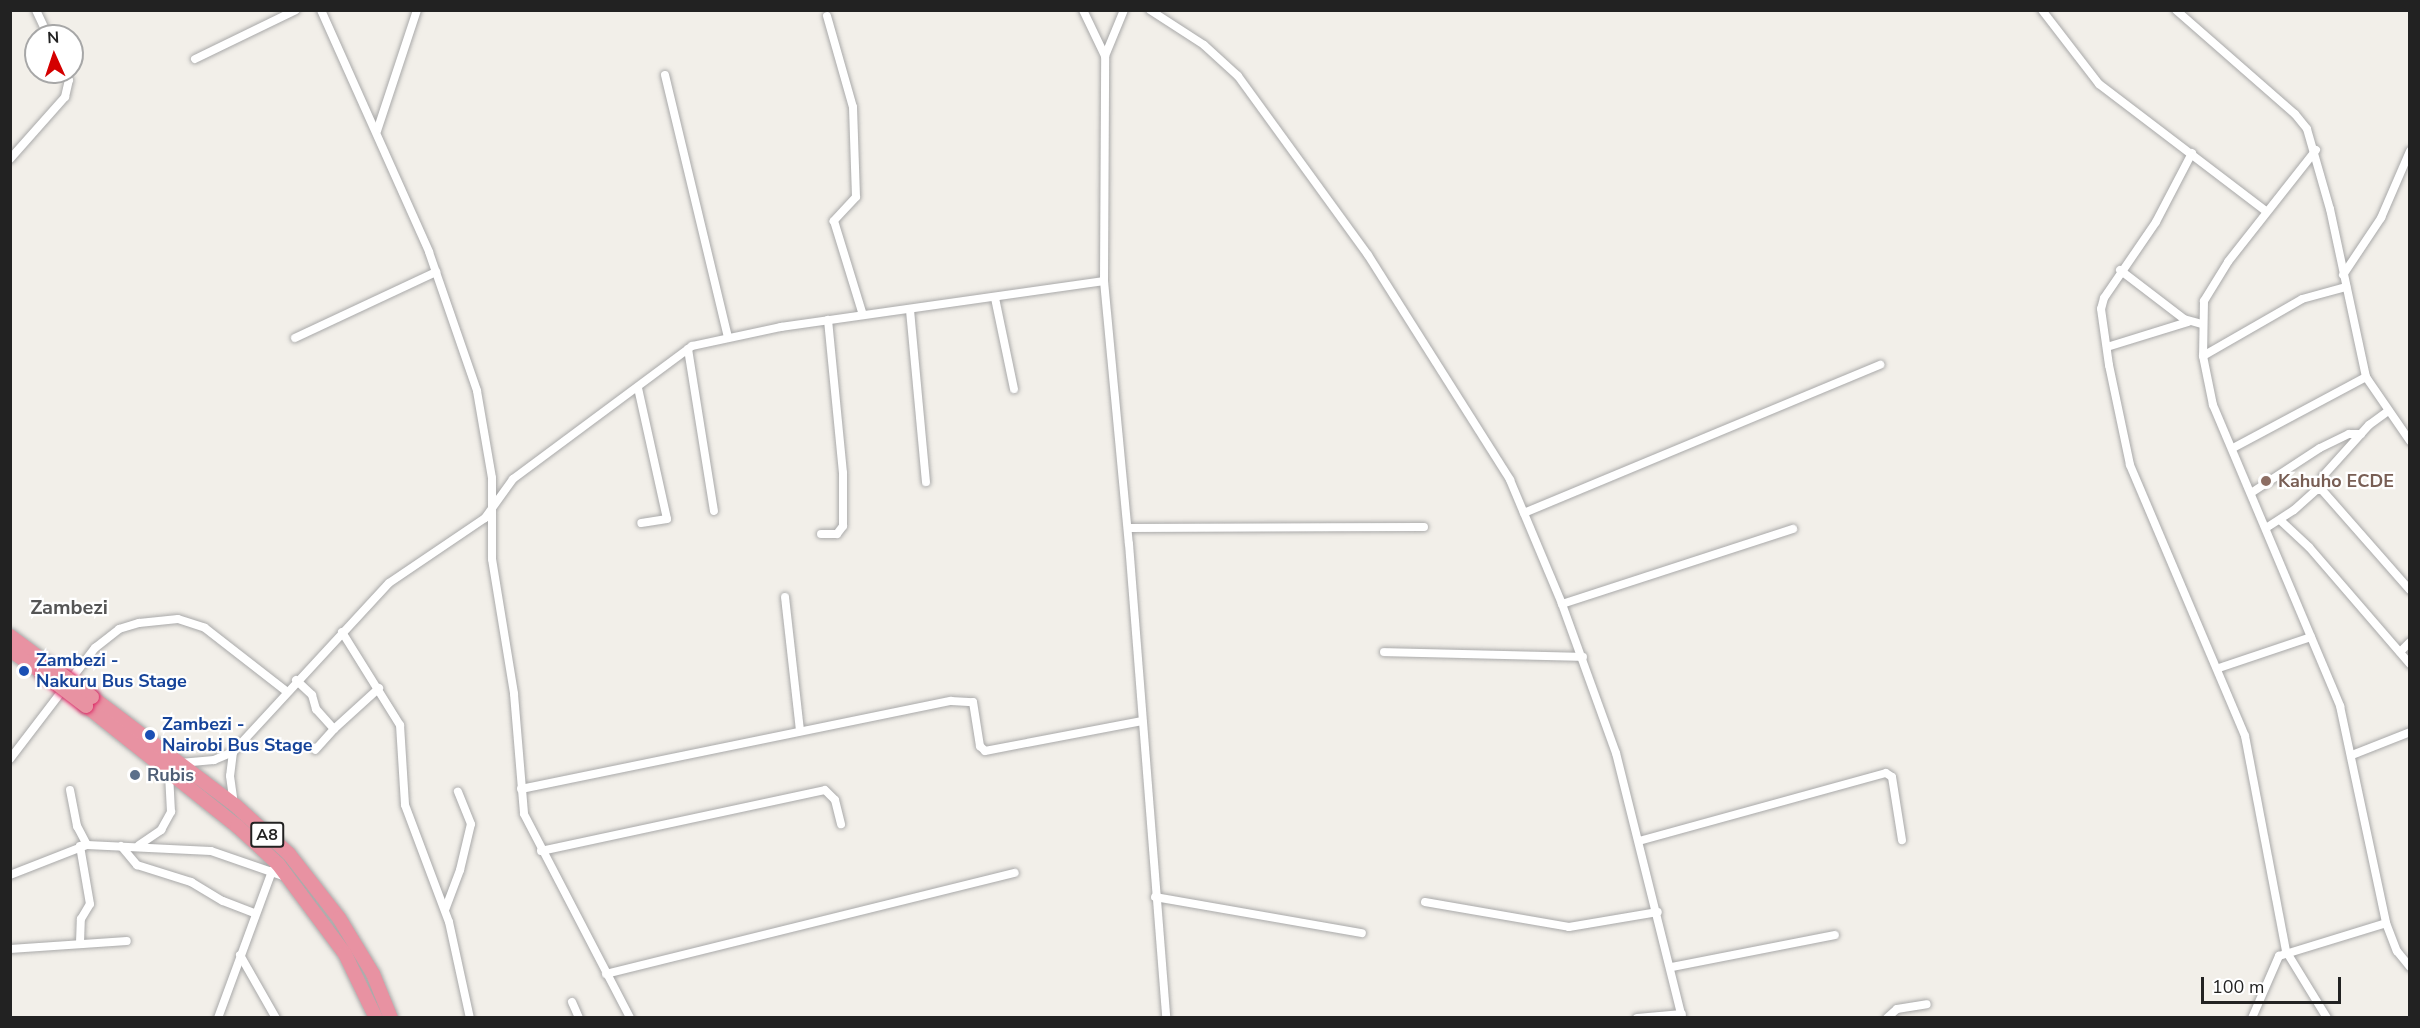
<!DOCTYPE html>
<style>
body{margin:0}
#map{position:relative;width:2420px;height:1028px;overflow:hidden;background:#f2efe9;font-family:"Nunito Sans",sans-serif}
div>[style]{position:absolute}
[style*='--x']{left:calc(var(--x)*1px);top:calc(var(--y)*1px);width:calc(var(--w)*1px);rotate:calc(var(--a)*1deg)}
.roads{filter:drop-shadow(0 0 2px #a9a9a9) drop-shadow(0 0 2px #a9a9a9)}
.street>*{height:8px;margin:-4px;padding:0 4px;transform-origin:4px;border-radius:4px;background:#fff}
.highway>*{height:14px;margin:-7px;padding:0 7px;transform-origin:7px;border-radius:7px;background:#e892a2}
.bridges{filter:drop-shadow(0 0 2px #dc2a67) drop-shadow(0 0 2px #dc2a67)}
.highway-bridge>*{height:14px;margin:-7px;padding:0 7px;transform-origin:7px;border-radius:7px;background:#e892a2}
.dots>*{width:16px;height:16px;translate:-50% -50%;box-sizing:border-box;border:3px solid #fff;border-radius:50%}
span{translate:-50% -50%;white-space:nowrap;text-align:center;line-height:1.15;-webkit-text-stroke:4.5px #fff;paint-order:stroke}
.shield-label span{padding:2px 4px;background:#fff;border:2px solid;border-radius:4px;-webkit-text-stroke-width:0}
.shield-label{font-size:16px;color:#222;font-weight:700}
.education-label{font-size:18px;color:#785e54;font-weight:700}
.left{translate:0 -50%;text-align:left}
.transit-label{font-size:18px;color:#164399;font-weight:700}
.service-label{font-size:18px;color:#4e5e75;font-weight:700}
.neighbourhood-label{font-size:20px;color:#555;font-weight:700}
.frame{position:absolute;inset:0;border:12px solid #222;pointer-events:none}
.north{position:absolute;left:24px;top:24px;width:60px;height:60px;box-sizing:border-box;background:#fff;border:2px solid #a7a7a7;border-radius:50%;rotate:357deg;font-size:16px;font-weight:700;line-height:24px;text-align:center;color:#222}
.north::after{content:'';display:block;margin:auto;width:21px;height:27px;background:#d40000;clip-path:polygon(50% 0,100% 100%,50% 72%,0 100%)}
.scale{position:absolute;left:2201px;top:977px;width:140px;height:27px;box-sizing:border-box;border:3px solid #222;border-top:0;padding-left:8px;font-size:18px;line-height:21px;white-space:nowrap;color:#222;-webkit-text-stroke:4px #fff;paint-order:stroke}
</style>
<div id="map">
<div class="roads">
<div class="street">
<i style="--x:36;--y:10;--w:29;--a:65"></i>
<i style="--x:321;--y:10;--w:265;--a:65.9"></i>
<i style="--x:429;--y:252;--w:147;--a:70.9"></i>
<i style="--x:477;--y:391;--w:88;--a:80.2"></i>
<i style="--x:492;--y:478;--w:81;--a:90"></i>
<i style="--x:492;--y:559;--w:137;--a:80.7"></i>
<i style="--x:514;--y:694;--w:120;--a:85.2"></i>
<i style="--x:524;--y:814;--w:230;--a:62.5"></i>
<i style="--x:1083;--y:10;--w:51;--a:64.4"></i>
<i style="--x:1150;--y:10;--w:64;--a:32.9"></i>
<i style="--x:1204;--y:45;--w:46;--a:42.4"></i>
<i style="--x:1238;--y:76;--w:221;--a:54"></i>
<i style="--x:1368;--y:255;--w:266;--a:57.7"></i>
<i style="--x:1510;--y:480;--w:134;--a:67.2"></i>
<i style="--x:1562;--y:604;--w:158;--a:70.1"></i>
<i style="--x:1616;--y:753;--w:273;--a:76"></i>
<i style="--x:2042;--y:10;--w:93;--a:52.4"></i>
<i style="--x:2099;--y:84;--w:210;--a:37.3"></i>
<i style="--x:2176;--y:10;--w:158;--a:41.2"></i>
<i style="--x:2295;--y:114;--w:19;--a:51"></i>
<i style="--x:2307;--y:129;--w:83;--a:74"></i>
<i style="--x:2330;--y:209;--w:172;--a:77.9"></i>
<i style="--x:2366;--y:377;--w:78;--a:55.5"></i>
<i style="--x:827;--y:16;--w:95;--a:74.1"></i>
<i style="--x:853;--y:107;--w:90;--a:88.1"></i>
<i style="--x:856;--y:197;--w:33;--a:133"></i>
<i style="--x:834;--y:221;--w:98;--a:72.9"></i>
<i style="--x:195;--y:59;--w:112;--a:-25.9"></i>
<i style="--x:665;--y:75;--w:270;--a:76.5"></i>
<i style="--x:377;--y:131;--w:127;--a:-71.7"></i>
<i style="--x:2316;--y:150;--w:142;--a:128.2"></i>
<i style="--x:2228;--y:262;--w:46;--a:121.6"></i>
<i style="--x:2204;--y:301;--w:55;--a:91"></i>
<i style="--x:2203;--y:356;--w:50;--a:78.5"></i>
<i style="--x:2213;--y:405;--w:327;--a:67.1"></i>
<i style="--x:2340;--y:706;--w:222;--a:78"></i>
<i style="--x:2386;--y:923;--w:30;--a:69"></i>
<i style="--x:2397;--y:951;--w:21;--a:51"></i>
<i style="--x:2192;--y:153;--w:78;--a:117.6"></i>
<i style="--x:2156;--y:222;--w:92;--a:124.4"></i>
<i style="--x:2104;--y:298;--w:11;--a:105"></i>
<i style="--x:2101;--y:309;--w:57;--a:81.9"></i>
<i style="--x:2109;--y:365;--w:102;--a:78.1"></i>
<i style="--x:2130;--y:465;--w:294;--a:67"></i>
<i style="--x:2245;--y:736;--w:219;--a:79.2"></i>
<i style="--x:2286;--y:951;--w:79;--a:58.5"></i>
<i style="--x:10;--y:159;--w:83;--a:-48.4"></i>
<i style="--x:65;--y:97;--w:17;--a:-77"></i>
<i style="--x:69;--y:80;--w:9;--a:-117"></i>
<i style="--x:2120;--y:270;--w:81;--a:37.4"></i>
<i style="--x:2184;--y:319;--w:18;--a:16"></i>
<i style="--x:2343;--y:275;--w:69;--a:-56.3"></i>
<i style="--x:2381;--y:218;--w:73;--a:-66.6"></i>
<i style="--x:1104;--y:281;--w:264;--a:84.6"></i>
<i style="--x:1129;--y:544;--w:475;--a:85.5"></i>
<i style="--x:995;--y:298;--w:93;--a:78.2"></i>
<i style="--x:910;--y:310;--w:173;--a:84.7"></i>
<i style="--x:295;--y:338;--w:156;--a:-25.1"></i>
<i style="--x:2107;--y:347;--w:85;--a:-17.2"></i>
<i style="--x:688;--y:349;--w:164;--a:80.9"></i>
<i style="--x:2203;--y:356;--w:114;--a:-29.9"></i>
<i style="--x:2302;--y:299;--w:46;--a:-15.3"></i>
<i style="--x:638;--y:388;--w:134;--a:77.5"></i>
<i style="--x:667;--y:519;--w:26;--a:171"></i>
<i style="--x:2233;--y:448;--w:151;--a:-28.1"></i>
<i style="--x:2319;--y:489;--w:14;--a:-73"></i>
<i style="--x:2323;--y:476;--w:69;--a:-48"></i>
<i style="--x:2369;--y:425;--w:22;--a:-36"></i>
<i style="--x:2251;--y:493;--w:82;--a:-33.1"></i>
<i style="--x:2320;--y:448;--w:32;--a:-26"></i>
<i style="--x:2349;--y:434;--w:12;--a:0"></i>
<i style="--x:1524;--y:513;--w:386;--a:-22.6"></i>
<i style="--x:2280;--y:520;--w:40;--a:43"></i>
<i style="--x:2309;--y:547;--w:155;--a:49.2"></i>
<i style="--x:1128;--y:528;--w:296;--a:-0.2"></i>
<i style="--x:2266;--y:528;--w:33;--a:-33"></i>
<i style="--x:2294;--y:510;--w:30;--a:-42"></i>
<i style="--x:2316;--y:490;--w:6;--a:0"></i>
<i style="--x:2322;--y:490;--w:133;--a:48.7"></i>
<i style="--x:821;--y:534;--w:16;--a:0"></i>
<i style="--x:837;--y:534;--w:10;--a:-53"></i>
<i style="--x:843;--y:526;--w:53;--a:-90"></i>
<i style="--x:843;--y:473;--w:154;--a:-95.6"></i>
<i style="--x:785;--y:597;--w:135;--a:83.6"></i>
<i style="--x:1562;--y:604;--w:243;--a:-18"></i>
<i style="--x:342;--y:632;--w:110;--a:58.1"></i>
<i style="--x:400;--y:725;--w:80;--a:86.4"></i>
<i style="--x:405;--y:805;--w:125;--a:69.4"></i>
<i style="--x:449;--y:922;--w:98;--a:77.7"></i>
<i style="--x:1384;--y:652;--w:199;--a:1.4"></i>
<i style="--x:2400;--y:652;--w:14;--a:-45"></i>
<i style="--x:2219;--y:668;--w:97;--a:-18.6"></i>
<i style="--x:296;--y:680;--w:22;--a:43"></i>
<i style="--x:312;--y:695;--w:15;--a:74"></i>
<i style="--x:316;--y:709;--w:27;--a:48"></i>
<i style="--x:334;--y:729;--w:28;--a:132"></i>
<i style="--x:334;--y:729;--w:61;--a:-42.3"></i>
<i style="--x:233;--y:752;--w:24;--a:97"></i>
<i style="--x:230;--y:776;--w:27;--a:82"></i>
<i style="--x:2352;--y:755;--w:62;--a:-21.6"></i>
<i style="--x:10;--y:759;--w:140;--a:-52.6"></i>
<i style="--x:95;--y:648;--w:31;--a:-38"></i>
<i style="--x:119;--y:629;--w:21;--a:-17"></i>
<i style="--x:139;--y:623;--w:39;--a:-6"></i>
<i style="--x:178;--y:619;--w:28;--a:18"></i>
<i style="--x:205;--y:628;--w:103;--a:37.9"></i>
<i style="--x:180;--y:763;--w:34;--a:-5"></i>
<i style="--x:214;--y:760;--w:21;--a:-23"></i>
<i style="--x:233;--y:752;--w:230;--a:-47.3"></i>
<i style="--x:389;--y:583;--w:116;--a:-34.1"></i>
<i style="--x:485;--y:518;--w:48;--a:-54.3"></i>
<i style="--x:513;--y:479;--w:223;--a:-36.6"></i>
<i style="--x:692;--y:346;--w:91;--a:-12.1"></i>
<i style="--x:781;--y:327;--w:326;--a:-8.1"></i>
<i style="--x:1104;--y:281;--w:225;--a:-89.7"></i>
<i style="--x:1105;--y:56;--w:50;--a:-67.6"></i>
<i style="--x:521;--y:789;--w:439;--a:-11.6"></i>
<i style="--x:951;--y:701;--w:22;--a:3"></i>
<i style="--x:973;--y:702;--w:45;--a:81"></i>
<i style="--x:980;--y:746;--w:7;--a:45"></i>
<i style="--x:985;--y:751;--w:160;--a:-10.8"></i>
<i style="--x:70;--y:790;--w:37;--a:79"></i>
<i style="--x:77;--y:826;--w:21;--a:62"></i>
<i style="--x:1639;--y:841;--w:256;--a:-15.4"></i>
<i style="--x:1886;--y:773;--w:7;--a:34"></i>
<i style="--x:1892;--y:777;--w:64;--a:81"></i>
<i style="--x:139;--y:845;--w:27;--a:-34"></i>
<i style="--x:161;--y:830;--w:21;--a:-61"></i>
<i style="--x:171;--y:812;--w:39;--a:-93"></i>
<i style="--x:121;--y:846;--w:25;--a:50"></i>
<i style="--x:137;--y:865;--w:57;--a:17.5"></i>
<i style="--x:191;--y:882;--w:37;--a:31"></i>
<i style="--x:223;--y:901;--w:34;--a:21"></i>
<i style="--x:541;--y:851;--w:290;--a:-12.1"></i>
<i style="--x:825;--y:790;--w:14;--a:45"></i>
<i style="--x:835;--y:800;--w:25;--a:76"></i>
<i style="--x:10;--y:875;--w:83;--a:-21.3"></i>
<i style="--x:87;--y:845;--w:124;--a:2.8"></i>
<i style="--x:211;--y:851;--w:76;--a:19.1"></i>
<i style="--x:1155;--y:897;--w:210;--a:9.9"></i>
<i style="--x:1425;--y:902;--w:146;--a:9.8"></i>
<i style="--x:1569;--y:927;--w:90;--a:-9.6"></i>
<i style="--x:445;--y:910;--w:43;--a:-69.4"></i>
<i style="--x:460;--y:870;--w:47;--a:-76.6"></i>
<i style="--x:471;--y:824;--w:35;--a:-112"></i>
<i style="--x:80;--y:943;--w:24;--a:-88"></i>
<i style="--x:81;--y:919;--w:17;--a:-59"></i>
<i style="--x:90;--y:904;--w:59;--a:-99.8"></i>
<i style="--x:10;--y:949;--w:117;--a:-3.9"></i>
<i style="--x:240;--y:955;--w:73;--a:60.3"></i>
<i style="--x:1672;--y:967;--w:166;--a:-11.1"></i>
<i style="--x:606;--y:974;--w:421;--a:-13.9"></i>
<i style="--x:572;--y:1002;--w:17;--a:66"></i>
<i style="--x:218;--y:1018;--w:157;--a:-69.8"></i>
<i style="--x:1637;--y:1018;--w:45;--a:-5.1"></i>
<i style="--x:1887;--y:1018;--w:13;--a:-42"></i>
<i style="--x:1897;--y:1009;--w:30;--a:-9"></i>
<i style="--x:2252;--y:1018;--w:68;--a:-66.5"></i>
<i style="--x:2279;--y:956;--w:112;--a:-17.1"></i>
</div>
<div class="highway">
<i style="--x:10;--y:636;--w:52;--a:36.4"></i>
<i style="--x:10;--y:650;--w:42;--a:35.2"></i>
<i style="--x:92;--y:697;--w:179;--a:37.1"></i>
<i style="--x:235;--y:805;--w:73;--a:42.2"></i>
<i style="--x:289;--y:854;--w:81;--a:52"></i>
<i style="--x:339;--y:918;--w:66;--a:58.7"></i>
<i style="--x:373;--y:974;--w:48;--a:67.8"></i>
<i style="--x:86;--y:706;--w:193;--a:38.5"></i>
<i style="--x:237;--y:826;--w:56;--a:42.8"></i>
<i style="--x:278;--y:864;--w:112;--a:53.3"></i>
<i style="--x:345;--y:954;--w:71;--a:64.2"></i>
</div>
</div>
<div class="bridges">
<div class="highway-bridge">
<i style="--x:52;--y:667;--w:50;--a:36.9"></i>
<i style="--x:44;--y:674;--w:53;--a:37.3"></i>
</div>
</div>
<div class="dots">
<i style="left:2266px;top:481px;background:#8d6e63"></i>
<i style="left:24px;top:671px;background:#1a4fb4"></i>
<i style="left:150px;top:735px;background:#1a4fb4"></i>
<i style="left:135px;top:775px;background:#5c6f8a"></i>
</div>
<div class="shield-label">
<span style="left:267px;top:835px">A8</span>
</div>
<div class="education-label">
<span class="left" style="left:2278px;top:481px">Kahuho ECDE</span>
</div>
<div class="transit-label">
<span class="left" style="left:36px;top:671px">Zambezi -<br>Nakuru Bus Stage</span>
<span class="left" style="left:162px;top:735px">Zambezi -<br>Nairobi Bus Stage</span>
</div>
<div class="service-label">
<span class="left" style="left:147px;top:775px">Rubis</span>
</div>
<div class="neighbourhood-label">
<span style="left:69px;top:607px">Zambezi</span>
</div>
<div class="frame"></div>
<div class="north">N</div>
<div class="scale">100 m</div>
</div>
